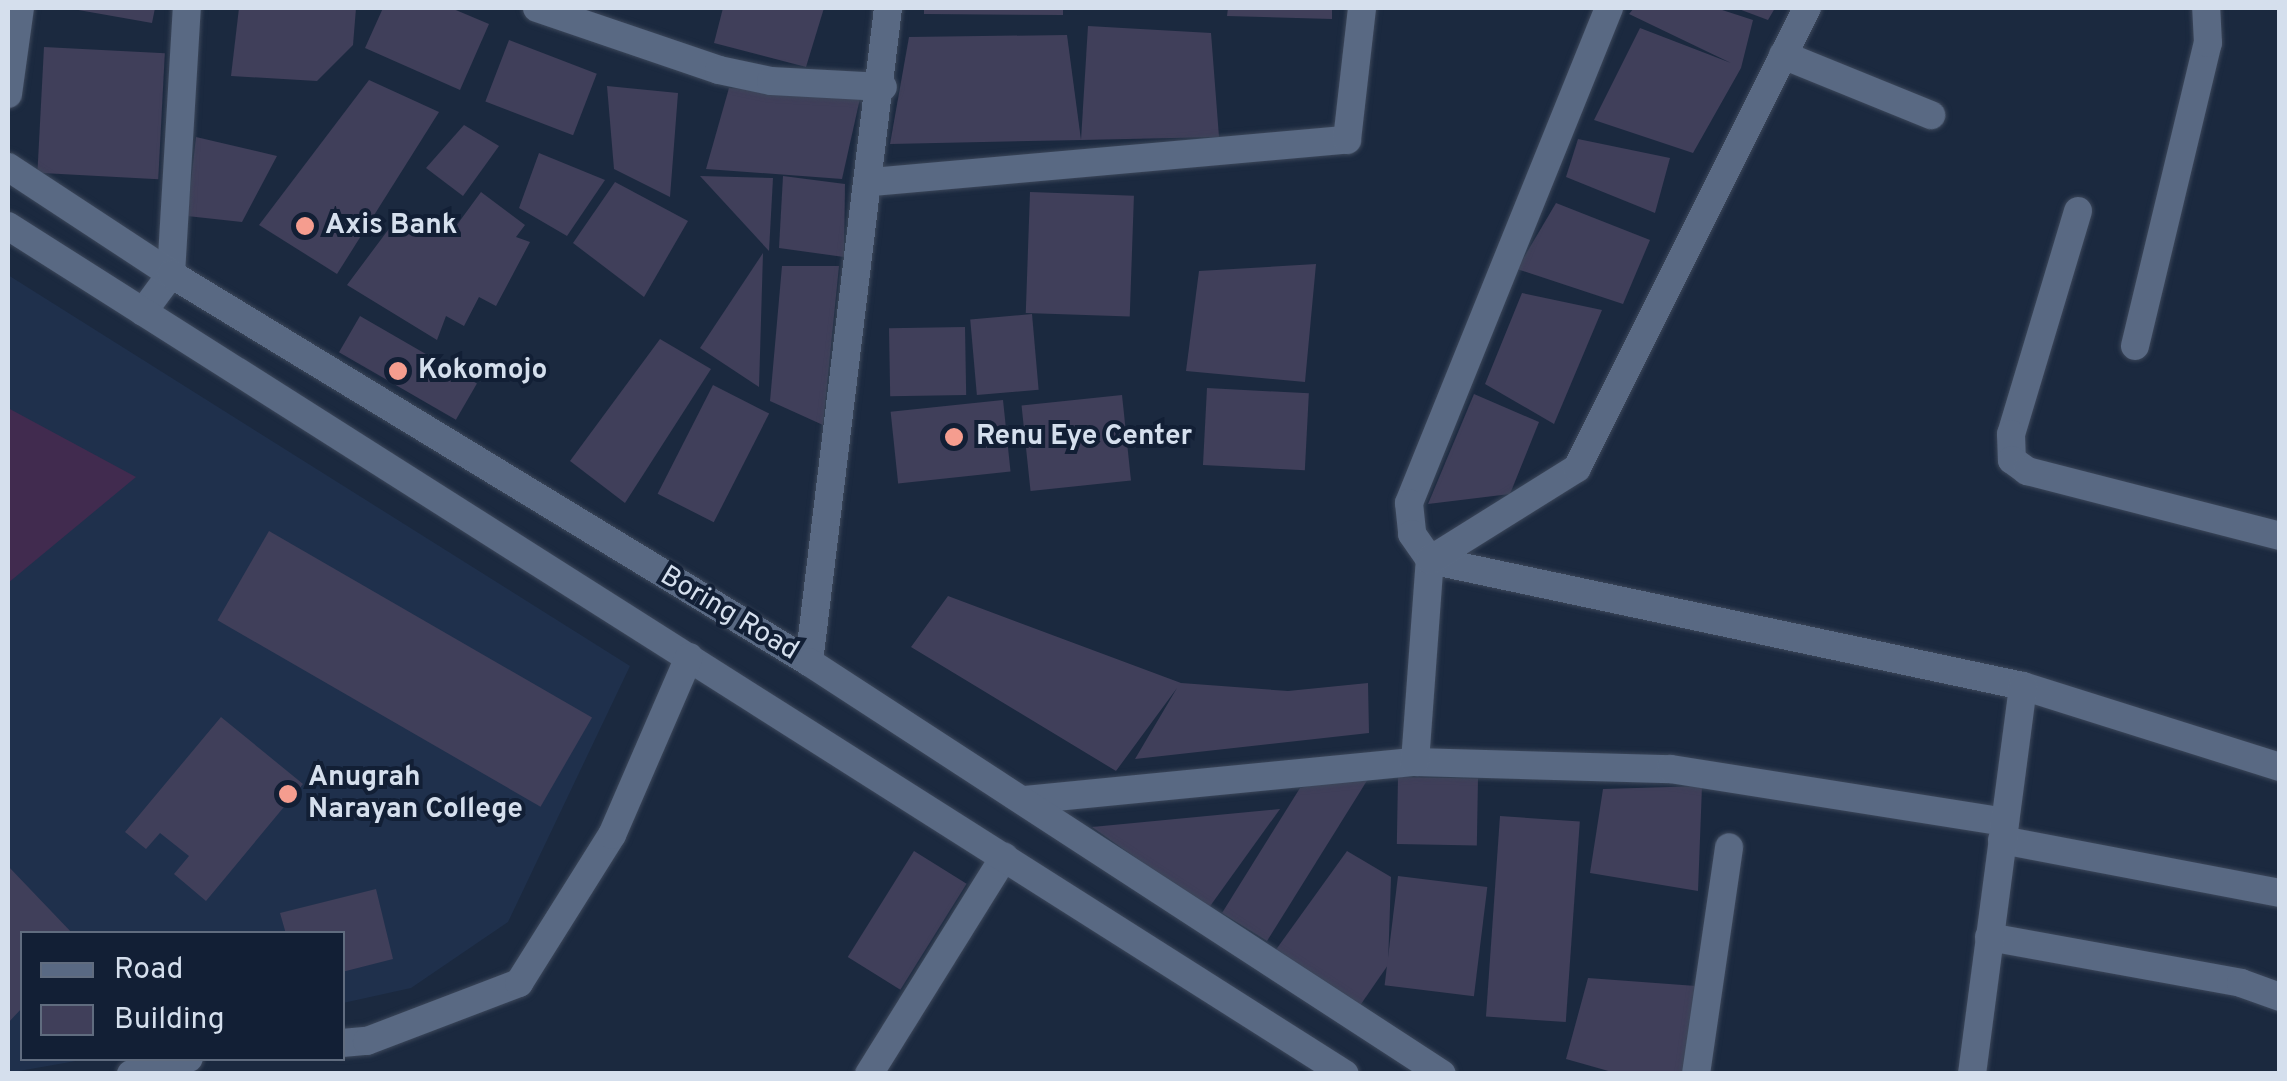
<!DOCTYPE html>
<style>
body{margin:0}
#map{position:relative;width:2287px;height:1081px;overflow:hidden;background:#1b293f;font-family:Overpass,sans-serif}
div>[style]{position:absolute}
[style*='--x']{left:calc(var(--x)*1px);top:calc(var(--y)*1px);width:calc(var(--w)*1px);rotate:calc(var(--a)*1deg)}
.built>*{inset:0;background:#1f304c}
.green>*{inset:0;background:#412b4f}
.building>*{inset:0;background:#403f5a;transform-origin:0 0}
.roads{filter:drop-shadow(0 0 2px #3c475a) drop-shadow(0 0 2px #3c475a)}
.minor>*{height:28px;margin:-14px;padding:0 14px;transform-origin:14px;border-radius:14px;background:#596983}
.tertiary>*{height:28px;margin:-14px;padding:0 14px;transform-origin:14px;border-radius:14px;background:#596983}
.dots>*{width:28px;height:28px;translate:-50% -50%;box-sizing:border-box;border:5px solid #121f35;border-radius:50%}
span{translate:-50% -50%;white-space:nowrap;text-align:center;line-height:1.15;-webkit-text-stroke:8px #121f35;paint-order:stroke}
.poi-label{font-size:28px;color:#d5dfed;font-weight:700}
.left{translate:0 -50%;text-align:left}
.street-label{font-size:28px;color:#d5dfed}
.frame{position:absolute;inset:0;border:10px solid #d5dfed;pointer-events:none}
.legend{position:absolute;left:20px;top:931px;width:325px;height:130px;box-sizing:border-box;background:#121f35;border:2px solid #606c7f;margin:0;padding:12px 18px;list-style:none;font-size:30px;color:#d5dfed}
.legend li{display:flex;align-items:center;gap:20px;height:50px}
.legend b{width:50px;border:2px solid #606c7f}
</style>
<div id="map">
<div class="built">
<i style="clip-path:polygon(8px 275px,630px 666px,508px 922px,411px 988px,343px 1003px,342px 934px,22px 934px,22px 1058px,87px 1059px,8px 1073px)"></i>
</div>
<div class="green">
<i style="clip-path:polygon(8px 408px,136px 477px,8px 583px)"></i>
</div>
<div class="building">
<i style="clip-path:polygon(67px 8px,155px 8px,152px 23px)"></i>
<i style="clip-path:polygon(239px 8px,356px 8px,353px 45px,317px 81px,231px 76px)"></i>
<i style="clip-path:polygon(383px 8px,451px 8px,489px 24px,460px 90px,365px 48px)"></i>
<i style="clip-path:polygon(723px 8px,824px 8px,806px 67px,714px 43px)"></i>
<i style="clip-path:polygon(924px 8px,1063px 8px,1063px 15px,924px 14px)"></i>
<i style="clip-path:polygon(1228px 8px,1332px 8px,1332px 19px,1227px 16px)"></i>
<i style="clip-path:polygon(1634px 8px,1716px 8px,1753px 20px,1741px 68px,1693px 153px,1594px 120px,1640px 28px,1731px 63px,1629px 14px)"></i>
<i style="clip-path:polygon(1736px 8px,1775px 8px,1768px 20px)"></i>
<i style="clip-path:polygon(1088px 26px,1211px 33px,1219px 137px,1081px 140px)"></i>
<i style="clip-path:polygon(1067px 35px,1081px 140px,890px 144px,909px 37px)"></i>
<i style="left:509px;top:40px;width:94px;height:66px;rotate:21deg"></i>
<i style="left:44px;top:47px;width:121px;height:126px;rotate:3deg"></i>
<i style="clip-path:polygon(369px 80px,439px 112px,337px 274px,259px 225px)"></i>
<i style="clip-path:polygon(607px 86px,678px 93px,670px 197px,614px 169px)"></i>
<i style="clip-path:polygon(729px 88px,861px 94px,842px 179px,706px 169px)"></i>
<i style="clip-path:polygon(464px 125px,499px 146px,463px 196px,426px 168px)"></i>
<i style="clip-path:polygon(196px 137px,277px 156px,242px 222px,187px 216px)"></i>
<i style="clip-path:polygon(1578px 139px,1670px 158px,1655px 213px,1566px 177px)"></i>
<i style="clip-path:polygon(539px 153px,605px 180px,567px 236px,519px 208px)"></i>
<i style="clip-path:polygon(700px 176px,773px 178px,769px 251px)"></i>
<i style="clip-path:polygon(783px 176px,845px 184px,844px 257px,779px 248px)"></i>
<i style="clip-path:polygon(615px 182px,688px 221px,644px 297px,573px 243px)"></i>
<i style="clip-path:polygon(481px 192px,525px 225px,516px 237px,530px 242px,496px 306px,479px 297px,464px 326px,446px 316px,437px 340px,347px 285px,394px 222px,410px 233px,422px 218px,448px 237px)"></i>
<i style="left:1030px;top:192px;width:104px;height:121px;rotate:2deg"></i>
<i style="clip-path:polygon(1556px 203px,1650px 240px,1623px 304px,1517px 269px)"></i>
<i style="clip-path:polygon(763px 253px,759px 387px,700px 348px)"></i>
<i style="clip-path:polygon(1316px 264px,1305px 382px,1186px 371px,1199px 271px)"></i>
<i style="clip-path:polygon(782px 266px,839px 266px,823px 425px,770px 401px)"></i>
<i style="clip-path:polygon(1522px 293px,1602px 310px,1554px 424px,1485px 384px)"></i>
<i style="left:1032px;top:314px;width:76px;height:62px;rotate:85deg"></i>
<i style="left:360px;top:316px;width:135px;height:42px;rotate:30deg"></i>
<i style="left:965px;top:327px;width:68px;height:76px;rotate:89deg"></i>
<i style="clip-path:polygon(660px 339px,711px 369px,625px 503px,570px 461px)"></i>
<i style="left:713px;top:385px;width:63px;height:122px;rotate:27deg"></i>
<i style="left:1207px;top:388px;width:102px;height:77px;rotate:3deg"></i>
<i style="clip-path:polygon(1474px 394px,1539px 422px,1510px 494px,1428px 504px)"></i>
<i style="left:1122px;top:395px;width:86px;height:101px;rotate:84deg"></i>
<i style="left:1003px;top:400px;width:72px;height:113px;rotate:84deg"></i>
<i style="left:269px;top:531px;width:373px;height:103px;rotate:30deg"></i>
<i style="clip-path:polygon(948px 596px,1181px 683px,1288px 691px,1368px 683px,1369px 733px,1135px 759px,1177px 688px,1116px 771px,911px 647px)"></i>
<i style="clip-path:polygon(221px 717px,303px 784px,206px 901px,174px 874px,189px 856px,160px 833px,146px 849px,125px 832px)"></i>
<i style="clip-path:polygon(1373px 771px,1267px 941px,1222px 913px,1300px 788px)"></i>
<i style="left:1398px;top:777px;width:80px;height:67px;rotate:1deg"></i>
<i style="clip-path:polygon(1702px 786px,1698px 891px,1590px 873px,1603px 789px)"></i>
<i style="clip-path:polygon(1280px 809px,1208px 909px,1092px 827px)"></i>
<i style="left:1500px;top:816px;width:80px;height:201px;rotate:4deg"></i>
<i style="left:914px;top:851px;width:62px;height:125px;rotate:32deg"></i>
<i style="clip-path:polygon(1347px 851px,1391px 877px,1388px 965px,1359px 1007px,1275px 951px)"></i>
<i style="clip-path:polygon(8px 866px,73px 934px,22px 934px,22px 1008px,8px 1023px)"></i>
<i style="left:1398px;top:876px;width:90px;height:110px;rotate:7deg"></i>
<i style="clip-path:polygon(376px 889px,393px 959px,342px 972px,342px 934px,286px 934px,280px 913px)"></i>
<i style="clip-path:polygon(1588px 978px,1696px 986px,1685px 1074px,1619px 1074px,1566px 1059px)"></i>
</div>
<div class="roads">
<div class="minor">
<i style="--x:537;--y:8;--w:192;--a:18.8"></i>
<i style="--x:719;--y:70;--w:53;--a:11.9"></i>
<i style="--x:771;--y:81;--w:112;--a:3.1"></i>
<i style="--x:1609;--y:8;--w:534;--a:112"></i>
<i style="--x:1409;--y:503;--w:31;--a:84"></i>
<i style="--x:1412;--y:534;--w:32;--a:55"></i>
<i style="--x:1430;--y:560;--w:606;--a:12"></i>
<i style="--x:2023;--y:686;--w:269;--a:17.5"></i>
<i style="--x:1783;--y:55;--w:160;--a:22.1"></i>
<i style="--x:8;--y:94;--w:87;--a:-82.1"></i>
<i style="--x:872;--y:182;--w:477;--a:-5.1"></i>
<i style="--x:1347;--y:140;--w:133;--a:-83.5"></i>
<i style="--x:2078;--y:211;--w:233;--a:106.7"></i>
<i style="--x:2011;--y:434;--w:26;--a:88"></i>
<i style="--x:2012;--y:460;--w:19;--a:36"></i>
<i style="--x:2027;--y:471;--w:261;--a:14.4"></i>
<i style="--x:143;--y:312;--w:47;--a:-53.6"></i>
<i style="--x:171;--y:274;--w:266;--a:-86.6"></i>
<i style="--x:2135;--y:346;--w:312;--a:-76.5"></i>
<i style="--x:2208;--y:43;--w:35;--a:-93"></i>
<i style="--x:809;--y:662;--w:659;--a:-83.11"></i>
<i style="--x:1415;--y:762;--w:256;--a:1.6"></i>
<i style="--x:1671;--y:769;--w:338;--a:9"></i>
<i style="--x:1025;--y:800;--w:392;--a:-5.6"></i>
<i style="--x:1415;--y:762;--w:203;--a:-85.8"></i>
<i style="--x:1430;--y:560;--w:173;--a:-32"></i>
<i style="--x:1577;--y:468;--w:514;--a:-63.43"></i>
<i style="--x:2002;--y:840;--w:283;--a:10.8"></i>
<i style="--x:1989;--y:937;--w:256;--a:10.3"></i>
<i style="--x:2241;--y:983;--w:41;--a:19.7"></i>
<i style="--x:869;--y:1074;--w:256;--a:-58.1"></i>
<i style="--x:1696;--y:1074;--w:229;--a:-81.7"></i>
<i style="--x:1972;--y:1074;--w:391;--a:-82.5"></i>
</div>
<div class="tertiary">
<i style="--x:8;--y:167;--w:195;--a:33.3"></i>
<i style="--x:171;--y:274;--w:747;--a:31.31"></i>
<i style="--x:809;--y:662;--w:755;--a:33.06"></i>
<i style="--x:8;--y:226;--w:1583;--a:32.39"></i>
<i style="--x:342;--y:1043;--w:25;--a:-5"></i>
<i style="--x:367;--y:1041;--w:163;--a:-20.9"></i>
<i style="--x:519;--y:983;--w:175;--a:-57.9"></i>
<i style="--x:612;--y:835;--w:194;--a:-66.6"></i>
<i style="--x:131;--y:1074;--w:60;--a:-15.4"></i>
</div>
</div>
<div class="dots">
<i style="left:305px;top:226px;background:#f59d8f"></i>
<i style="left:398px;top:371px;background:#f59d8f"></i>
<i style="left:954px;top:437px;background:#f59d8f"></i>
<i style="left:288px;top:794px;background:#f59d8f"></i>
</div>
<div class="poi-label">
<span class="left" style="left:325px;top:226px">Axis Bank</span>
<span class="left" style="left:418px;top:371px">Kokomojo</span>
<span class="left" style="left:976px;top:437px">Renu Eye Center</span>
<span class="left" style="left:308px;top:794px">Anugrah<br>Narayan College</span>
</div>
<div class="street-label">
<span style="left:729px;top:614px;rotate:31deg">Boring Road</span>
</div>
<div class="frame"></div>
<ul class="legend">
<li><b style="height:12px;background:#596983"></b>Road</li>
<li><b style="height:28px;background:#403f5a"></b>Building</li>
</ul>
</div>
